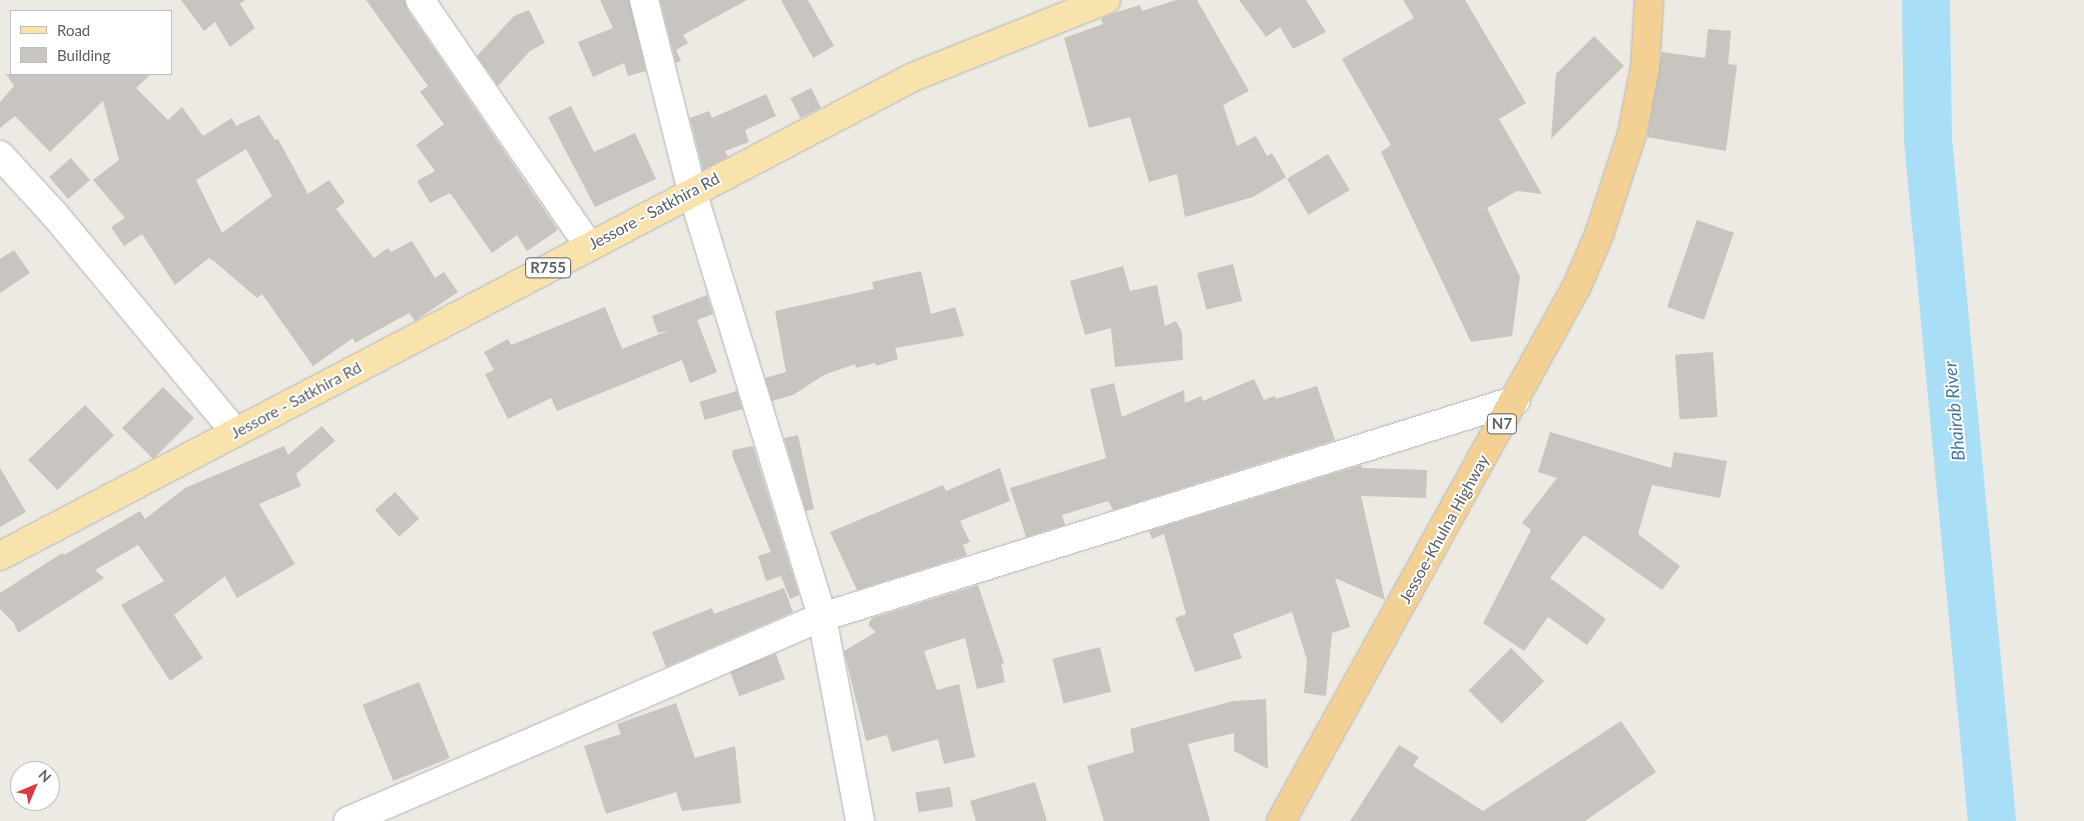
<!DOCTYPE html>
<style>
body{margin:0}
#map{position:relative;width:2084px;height:821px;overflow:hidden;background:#ede9e3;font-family:Lato,sans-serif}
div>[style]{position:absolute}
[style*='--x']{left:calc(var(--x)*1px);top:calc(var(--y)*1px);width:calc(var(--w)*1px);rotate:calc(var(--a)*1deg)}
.river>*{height:48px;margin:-24px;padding:0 24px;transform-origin:24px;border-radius:24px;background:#a9def7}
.building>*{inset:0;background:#c8c4c0;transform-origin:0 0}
.roads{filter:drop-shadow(0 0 1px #b1b4b7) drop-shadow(0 0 1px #b1b4b7)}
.minor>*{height:28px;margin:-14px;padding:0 14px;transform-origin:14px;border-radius:14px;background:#fff}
.major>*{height:28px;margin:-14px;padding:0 14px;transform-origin:14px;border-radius:14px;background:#f8e3ad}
.highway>*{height:28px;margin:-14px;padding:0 14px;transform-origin:14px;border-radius:14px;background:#f3d093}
span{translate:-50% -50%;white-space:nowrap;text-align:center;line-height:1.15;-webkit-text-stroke:4px #fff;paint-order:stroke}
.shield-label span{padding:1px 4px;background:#fff;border:1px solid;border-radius:4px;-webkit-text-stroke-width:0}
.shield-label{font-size:15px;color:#5b5f62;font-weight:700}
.street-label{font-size:16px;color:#5b5f62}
.water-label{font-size:18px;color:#457b9f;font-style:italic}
.legend{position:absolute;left:10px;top:10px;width:162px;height:65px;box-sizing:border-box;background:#fff;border:1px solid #bdbfc0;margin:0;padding:6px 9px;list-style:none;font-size:15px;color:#5b5f62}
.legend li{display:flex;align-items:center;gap:10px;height:25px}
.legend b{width:25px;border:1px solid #bdbfc0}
.north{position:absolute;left:10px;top:761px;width:50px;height:50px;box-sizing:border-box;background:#fff;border:1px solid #bdbfc0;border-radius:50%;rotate:45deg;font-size:14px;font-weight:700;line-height:20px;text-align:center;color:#5b5f62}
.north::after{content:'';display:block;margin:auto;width:18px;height:22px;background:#d93c42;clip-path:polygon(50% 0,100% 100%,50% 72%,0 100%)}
</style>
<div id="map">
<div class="river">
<i style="--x:1926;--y:0;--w:140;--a:89.2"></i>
<i style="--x:1928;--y:140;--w:684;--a:84.63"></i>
</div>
<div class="building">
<i style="clip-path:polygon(181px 0,245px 0,240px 4px,255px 28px,230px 47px,215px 22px,204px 31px)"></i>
<i style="clip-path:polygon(366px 0,405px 0,407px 9px,558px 230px,527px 251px,517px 235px,492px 253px,450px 193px,430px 203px,417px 181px,435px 171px,416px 145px,444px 124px,420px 92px,428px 86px)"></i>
<i style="clip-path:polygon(600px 0,629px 0,646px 71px,628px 76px,624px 63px,593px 77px,578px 42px,613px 28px)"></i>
<i style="clip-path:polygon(660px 0,747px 0,683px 35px,688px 43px,676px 50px,681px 61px,676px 63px)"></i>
<i style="clip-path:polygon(781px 0,808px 0,834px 46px,813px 58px)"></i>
<i style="clip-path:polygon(1176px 0,1197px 0,1249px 91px,1223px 105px,1237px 146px,1256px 136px,1267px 156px,1272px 153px,1286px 177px,1253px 197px,1185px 217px,1177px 174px,1149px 182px,1130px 117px,1089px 128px,1064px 38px,1103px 24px,1101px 19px,1114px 13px,1140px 5px,1142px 11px)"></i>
<i style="clip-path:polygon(1239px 0,1306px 0,1326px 32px,1293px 49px,1280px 27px,1266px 37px)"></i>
<i style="clip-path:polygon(1403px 0,1465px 0,1526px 103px,1499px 119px,1542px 194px,1517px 191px,1487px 208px,1520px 277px,1512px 336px,1471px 342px,1381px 152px,1391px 145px,1342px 59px,1414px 18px)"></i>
<i style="clip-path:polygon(529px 10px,545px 43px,530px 51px,498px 86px,477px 56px,514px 16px)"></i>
<i style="clip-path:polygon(1708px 29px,1731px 31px,1728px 64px,1737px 65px,1726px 151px,1647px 137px,1662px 52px,1705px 58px)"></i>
<i style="clip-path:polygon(1594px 36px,1624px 66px,1551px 139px,1556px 74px)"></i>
<i style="clip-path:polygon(evenodd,6px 74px,151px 74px,136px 88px,168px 120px,182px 107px,203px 136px,232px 118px,236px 126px,259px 115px,275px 140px,278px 139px,308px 194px,329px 180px,345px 202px,336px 209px,374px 258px,388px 248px,391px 252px,412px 241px,435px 278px,444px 272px,458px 292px,415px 321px,409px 313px,355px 343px,353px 338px,313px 366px,262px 294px,257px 298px,214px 261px,209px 258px,175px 285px,142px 234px,124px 246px,111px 227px,125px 218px,93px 180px,119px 160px,103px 101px,50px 152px,15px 116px,0 128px,0 102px,14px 86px,6px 74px,246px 149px,272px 196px,222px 233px,196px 180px,246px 149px)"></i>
<i style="left:811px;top:88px;width:22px;height:23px;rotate:63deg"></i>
<i style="clip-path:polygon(766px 94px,776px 116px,745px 130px,749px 142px,725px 151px,728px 157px,703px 170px,690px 118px,709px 111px,712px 118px)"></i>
<i style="clip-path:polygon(571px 106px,594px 152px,635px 133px,656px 179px,595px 207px,548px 117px)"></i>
<i style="left:1328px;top:154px;width:42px;height:48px;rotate:59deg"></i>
<i style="left:71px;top:158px;width:29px;height:29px;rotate:49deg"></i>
<i style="left:1697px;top:220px;width:39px;height:92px;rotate:19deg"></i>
<i style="clip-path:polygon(14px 250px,30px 273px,0 293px,0 259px)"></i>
<i style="left:1233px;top:264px;width:38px;height:37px;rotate:76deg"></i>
<i style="clip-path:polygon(1123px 266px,1130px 291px,1157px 285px,1165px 326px,1176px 321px,1182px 332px,1183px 360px,1115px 367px,1111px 328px,1085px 335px,1070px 281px)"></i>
<i style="clip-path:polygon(921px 271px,931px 314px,955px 307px,964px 336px,895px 348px,898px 359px,876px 366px,875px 363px,856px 368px,855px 364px,824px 375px,793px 395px,772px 401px,765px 378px,786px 372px,775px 311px,874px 289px,872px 282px)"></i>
<i style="clip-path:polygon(707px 295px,713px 314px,697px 320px,717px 372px,690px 383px,682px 360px,557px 411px,551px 398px,508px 419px,485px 374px,494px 370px,484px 352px,508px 339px,511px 345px,605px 307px,622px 349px,670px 330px,658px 333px,652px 316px)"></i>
<i style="left:1713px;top:352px;width:65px;height:38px;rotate:86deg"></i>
<i style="clip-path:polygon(1254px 379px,1264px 400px,1275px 396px,1276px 399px,1317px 386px,1335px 440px,1113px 510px,1108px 501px,1062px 515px,1065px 525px,1026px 537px,1010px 488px,1106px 458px,1090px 389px,1114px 383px,1122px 417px,1184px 390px,1185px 403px,1201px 396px,1203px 401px)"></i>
<i style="left:163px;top:387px;width:44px;height:58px;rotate:45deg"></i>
<i style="left:737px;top:391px;width:19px;height:39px;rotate:74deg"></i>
<i style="left:85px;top:405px;width:42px;height:79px;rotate:46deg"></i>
<i style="clip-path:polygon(322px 426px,335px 441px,296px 474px,301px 486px,259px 504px,295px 564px,237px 598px,225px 576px,174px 615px,203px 658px,170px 681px,121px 605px,164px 581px,138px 545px,95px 570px,104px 578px,18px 633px,14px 623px,0 609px,0 593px,62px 553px,64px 555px,140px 511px,145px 519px,185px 488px,284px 446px,288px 455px)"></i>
<i style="clip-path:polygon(1550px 432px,1671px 468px,1674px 452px,1727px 461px,1720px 498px,1652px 485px,1638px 534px,1680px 566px,1662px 590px,1584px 535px,1550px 578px,1606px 619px,1587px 645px,1548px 617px,1524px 651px,1483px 623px,1531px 530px,1522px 523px,1557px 478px,1538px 472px)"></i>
<i style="clip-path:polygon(798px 435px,814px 509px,806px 511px,784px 438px)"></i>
<i style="clip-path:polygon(753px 446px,799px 595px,790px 599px,781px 576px,766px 581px,758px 556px,771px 552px,732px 455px,733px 450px)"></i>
<i style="clip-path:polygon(1361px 465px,1362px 468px,1427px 470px,1426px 498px,1361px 496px,1385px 600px,1335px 578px,1350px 627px,1332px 633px,1326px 696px,1304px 693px,1307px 660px,1292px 612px,1233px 634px,1242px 658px,1195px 672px,1175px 618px,1186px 614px,1164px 534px,1152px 539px,1149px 531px)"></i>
<i style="clip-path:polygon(0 468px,26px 512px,0 527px)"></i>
<i style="clip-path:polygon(1000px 468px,1010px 501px,960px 521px,970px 542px,963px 545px,967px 555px,857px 590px,830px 532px,943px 485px,946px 491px)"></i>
<i style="left:395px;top:492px;width:36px;height:27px;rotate:48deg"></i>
<i style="clip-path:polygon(978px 585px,1004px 663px,1001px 664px,1005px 682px,977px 689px,965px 638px,924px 651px,937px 690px,959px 684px,975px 757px,944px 764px,938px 739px,892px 752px,887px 735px,866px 741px,844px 651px,876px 632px,868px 625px,872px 618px)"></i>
<i style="clip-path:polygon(784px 588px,793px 612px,666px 667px,652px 632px,712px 608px,714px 614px)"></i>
<i style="left:1100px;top:647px;width:46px;height:49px;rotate:76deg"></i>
<i style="left:1511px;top:648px;width:47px;height:60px;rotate:45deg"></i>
<i style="left:776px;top:654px;width:27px;height:49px;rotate:70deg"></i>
<i style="left:419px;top:682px;width:82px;height:61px;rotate:68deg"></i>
<i style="clip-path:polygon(1266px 699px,1268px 769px,1234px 751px,1234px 733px,1188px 744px,1210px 821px,1104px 821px,1087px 766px,1134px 752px,1130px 729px,1233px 701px)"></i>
<i style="clip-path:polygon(676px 703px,695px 758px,735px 746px,741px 803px,682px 811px,676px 792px,606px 814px,584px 746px,621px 734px,617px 724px)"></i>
<i style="clip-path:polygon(1621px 721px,1656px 772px,1585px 821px,1350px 821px,1399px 745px,1419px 757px,1413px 766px,1483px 811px)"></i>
<i style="clip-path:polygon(1035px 782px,1047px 821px,976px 821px,970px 801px)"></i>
<i style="left:950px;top:787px;width:20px;height:35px;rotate:81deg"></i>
</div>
<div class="roads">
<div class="minor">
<i style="--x:420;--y:0;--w:298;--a:55.5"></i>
<i style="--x:644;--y:0;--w:197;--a:75.9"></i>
<i style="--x:692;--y:191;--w:445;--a:73"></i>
<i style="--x:822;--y:617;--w:208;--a:79.4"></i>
<i style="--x:0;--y:155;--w:81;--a:47.5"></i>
<i style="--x:55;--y:215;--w:282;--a:50.3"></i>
<i style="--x:348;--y:821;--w:516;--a:-23.29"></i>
<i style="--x:822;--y:617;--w:727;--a:-17.36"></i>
</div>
<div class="major">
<i style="--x:0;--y:556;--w:1031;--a:-27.68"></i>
<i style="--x:913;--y:77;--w:208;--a:-21.8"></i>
</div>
<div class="highway">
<i style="--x:1281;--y:821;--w:611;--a:-61.05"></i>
<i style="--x:1577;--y:286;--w:56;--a:-66.7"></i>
<i style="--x:1599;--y:235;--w:106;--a:-71.9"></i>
<i style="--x:1632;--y:134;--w:67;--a:-78.9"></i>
<i style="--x:1645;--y:68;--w:68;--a:-86.6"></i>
</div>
</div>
<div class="shield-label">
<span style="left:548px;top:268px">R755</span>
<span style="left:1502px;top:424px">N7</span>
</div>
<div class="street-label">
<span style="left:654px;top:211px;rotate:-28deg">Jessore - Satkhira Rd</span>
<span style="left:296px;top:400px;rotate:-28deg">Jessore - Satkhira Rd</span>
<span style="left:1444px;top:529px;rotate:-61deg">Jessoe-Khulna Highway</span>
</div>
<div class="water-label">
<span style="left:1954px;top:411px;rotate:-95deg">Bhairab River</span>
</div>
<ul class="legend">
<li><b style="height:6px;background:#f8e3ad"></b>Road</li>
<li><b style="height:14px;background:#c8c4c0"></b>Building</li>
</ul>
<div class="north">N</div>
</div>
